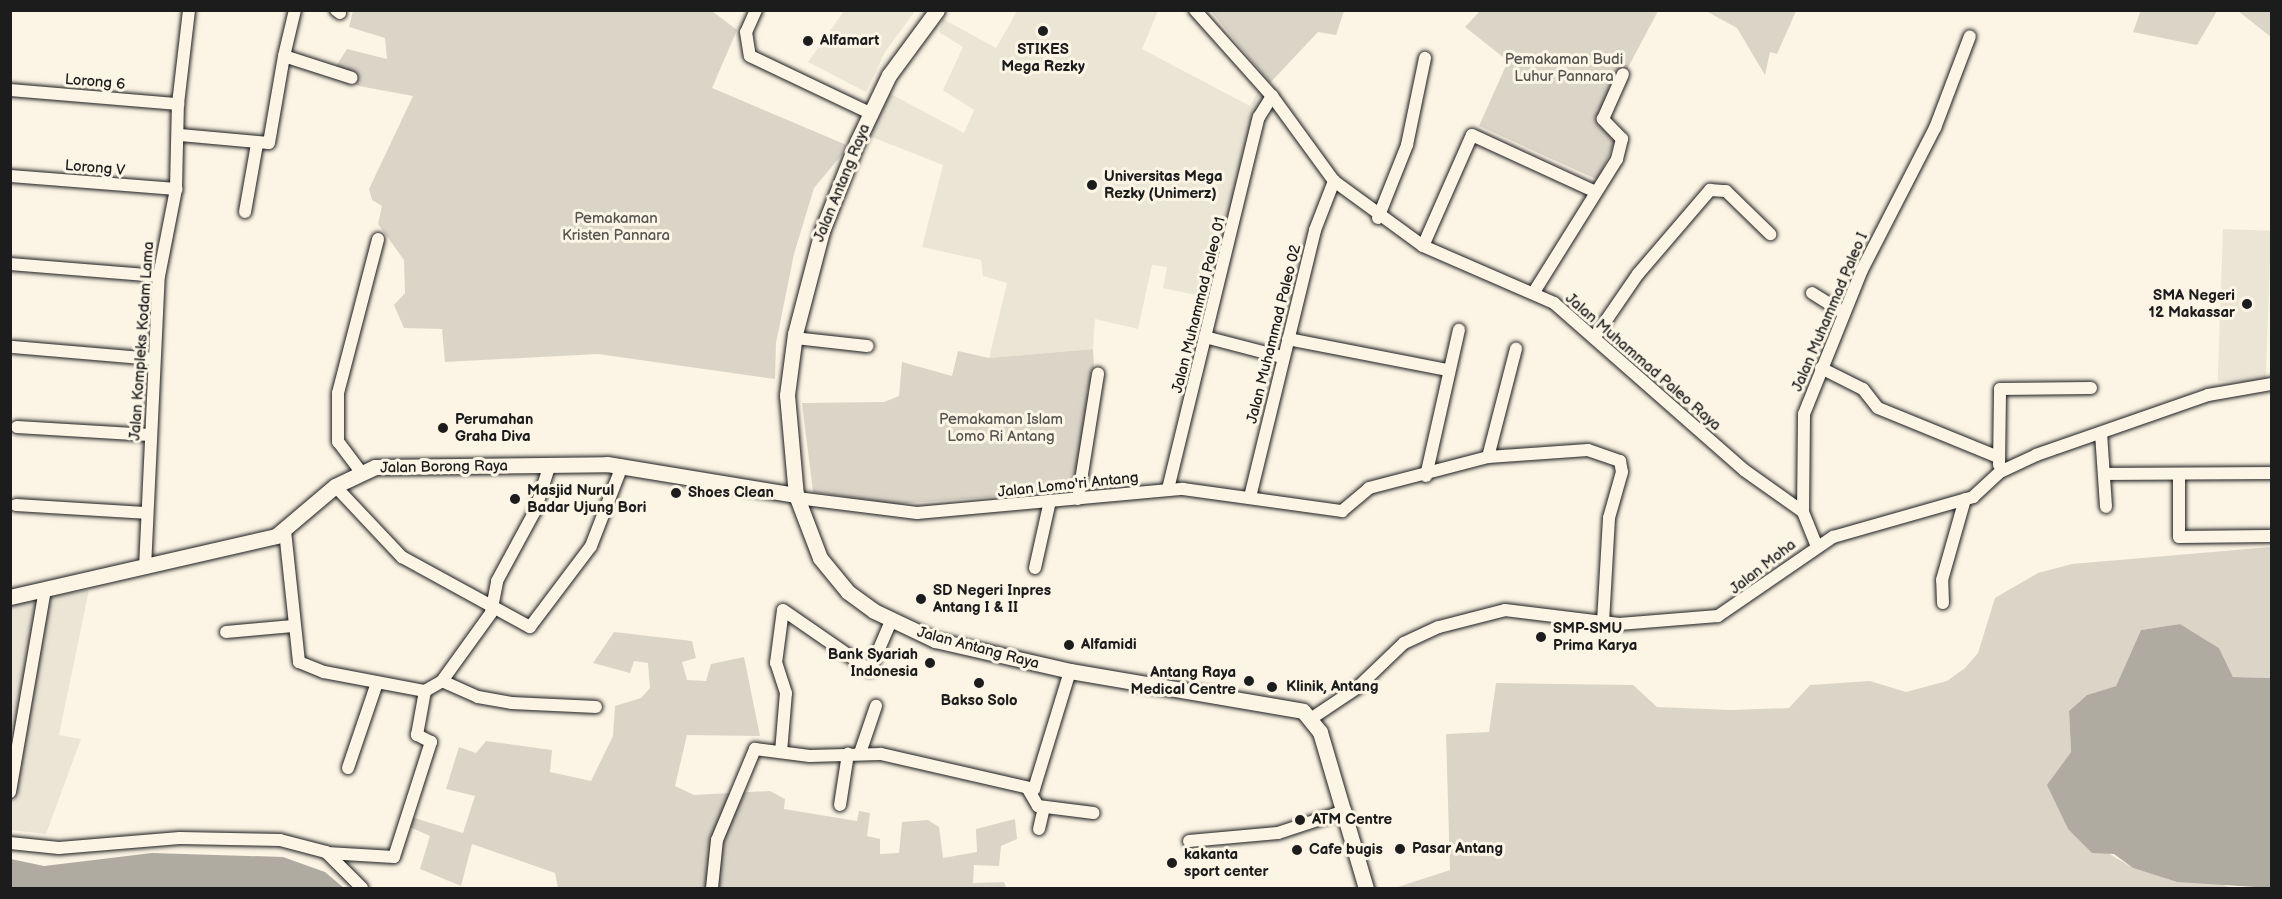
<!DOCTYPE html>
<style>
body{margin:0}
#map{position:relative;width:2282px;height:899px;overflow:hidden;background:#fcf5e5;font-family:"Balsamiq Sans",sans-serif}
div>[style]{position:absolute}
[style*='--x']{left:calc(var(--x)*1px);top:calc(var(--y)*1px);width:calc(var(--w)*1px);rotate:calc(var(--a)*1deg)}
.built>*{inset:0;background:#ebe5d6;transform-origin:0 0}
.green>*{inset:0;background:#dbd5c8}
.water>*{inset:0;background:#b0aba1}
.roads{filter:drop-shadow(0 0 2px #1c1c1c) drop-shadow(0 0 2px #1c1c1c)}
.minor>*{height:12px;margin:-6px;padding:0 6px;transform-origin:6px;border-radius:6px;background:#fcf5e5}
.major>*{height:15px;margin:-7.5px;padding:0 7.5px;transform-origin:7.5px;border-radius:7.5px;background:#fcf5e5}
.dots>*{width:16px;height:16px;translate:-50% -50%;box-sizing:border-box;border:3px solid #fcf5e5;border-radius:50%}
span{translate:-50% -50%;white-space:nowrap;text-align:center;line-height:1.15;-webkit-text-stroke:6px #fcf5e5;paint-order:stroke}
.poi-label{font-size:15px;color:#1c1c1c;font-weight:700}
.left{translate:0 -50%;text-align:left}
.right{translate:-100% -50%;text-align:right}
.park-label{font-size:15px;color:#555450}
.street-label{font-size:15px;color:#1c1c1c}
.frame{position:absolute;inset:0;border:12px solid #1c1c1c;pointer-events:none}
</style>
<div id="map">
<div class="built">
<i style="clip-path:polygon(844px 11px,915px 11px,885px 52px,866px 92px,808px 62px)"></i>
<i style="clip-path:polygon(1017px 11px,1158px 11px,1142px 49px,1250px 106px,1260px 88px,1270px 98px,1219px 300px,1163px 288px,1167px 267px,1152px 265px,1138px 329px,1095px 319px,1093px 349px,989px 358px,1007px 283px,983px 276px,981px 260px,922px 247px,943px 165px,864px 134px,885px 91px,964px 133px,974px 110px,943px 90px,963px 47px,939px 32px,943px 19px,996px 48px)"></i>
<i style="left:2223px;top:229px;width:48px;height:152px;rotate:2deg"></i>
<i style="clip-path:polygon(89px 590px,59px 735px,81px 739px,46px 834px,11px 830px,11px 603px)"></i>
</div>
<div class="green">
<i style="clip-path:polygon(2141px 10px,2217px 10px,2217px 11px,2197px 45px,2133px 32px)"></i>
<i style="clip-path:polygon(353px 11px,712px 11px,737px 30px,712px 88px,849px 146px,814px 188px,794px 254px,776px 343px,775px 379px,598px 354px,445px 362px,442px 329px,404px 328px,394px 305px,405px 293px,404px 260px,378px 224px,382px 206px,372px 200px,369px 189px,413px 96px,359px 86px,331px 74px,347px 49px,387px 59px,385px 38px,349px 27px)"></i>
<i style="clip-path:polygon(1211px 11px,1344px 11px,1336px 35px,1318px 32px,1270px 83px)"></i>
<i style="clip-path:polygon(1480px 11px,1658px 11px,1598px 124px,1615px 141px,1598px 180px,1479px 126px,1508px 61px,1465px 27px)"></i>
<i style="clip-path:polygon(1706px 11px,1796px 11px,1777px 54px,1770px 52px,1765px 75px,1737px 28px)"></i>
<i style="clip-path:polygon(2238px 11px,2271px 11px,2271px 37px)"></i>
<i style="clip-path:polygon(1093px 349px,1094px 368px,1087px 393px,1096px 403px,1078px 490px,898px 504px,813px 492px,802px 403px,884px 402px,899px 396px,902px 362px,952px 376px,958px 351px,989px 358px)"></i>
<i style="clip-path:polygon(2271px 547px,2271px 678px,2233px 677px,2219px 648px,2180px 624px,2141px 630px,2116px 686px,2087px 695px,2069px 711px,2071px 752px,2048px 785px,2068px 829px,2133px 868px,2177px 882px,2212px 881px,2232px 888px,1395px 888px,1450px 870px,1446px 734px,1489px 732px,1496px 683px,1633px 685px,1657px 707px,1731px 710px,1789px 708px,1810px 685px,1870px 681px,1906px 692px,1947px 681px,1965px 668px,1978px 653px,1995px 598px,2038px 573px,2072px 564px)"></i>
<i style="clip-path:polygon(614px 632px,692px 641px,696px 658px,682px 662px,687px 680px,706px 681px,711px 664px,744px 657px,760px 736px,687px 735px,675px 786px,694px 795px,770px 791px,785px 799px,784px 809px,857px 821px,859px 811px,870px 813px,867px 836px,880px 839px,880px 854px,899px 853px,902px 822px,928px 820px,939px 827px,943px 858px,977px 852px,976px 829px,1015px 819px,1017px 839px,1001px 846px,999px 866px,974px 865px,973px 883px,1004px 882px,1006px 888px,558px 888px,555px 873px,472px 844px,461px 886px,420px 869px,430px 836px,403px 824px,408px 816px,463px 833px,475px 796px,446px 789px,459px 747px,476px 753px,486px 741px,552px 750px,550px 772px,591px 781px,613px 736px,615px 706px,641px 698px,650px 688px,648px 663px,634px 661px,630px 673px,593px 663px)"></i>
</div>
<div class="water">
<i style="clip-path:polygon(2180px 624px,2219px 648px,2233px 677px,2271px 678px,2271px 888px,2177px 882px,2133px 868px,2114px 854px,2092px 853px,2068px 829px,2047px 785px,2071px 752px,2069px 711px,2087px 695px,2116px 686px,2141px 630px)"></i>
<i style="clip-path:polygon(152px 853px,283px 857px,325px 872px,344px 888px,11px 888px,11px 859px,44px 866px)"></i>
</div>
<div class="roads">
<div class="minor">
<i style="--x:336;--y:10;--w:5;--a:37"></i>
<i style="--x:756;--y:10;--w:24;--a:114"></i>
<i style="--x:746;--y:32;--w:24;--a:81"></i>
<i style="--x:750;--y:56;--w:133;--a:25.4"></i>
<i style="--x:1195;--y:10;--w:115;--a:48.2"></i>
<i style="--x:1272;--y:96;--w:105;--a:53.9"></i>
<i style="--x:1334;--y:181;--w:110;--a:36.1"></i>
<i style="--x:1423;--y:246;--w:143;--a:23.5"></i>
<i style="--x:1554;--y:303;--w:253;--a:41.3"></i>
<i style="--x:1744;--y:470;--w:72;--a:35.4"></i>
<i style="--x:1803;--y:512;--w:35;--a:68"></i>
<i style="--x:284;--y:56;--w:47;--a:-76.6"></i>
<i style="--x:10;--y:90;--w:169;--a:4.8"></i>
<i style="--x:180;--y:135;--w:89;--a:5.1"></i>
<i style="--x:269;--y:143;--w:88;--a:-80.2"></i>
<i style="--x:284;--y:56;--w:71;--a:17.9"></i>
<i style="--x:10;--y:176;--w:167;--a:4.5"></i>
<i style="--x:245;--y:212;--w:69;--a:-80"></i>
<i style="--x:1378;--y:218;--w:79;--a:-68.3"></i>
<i style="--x:1407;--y:145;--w:89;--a:-78.3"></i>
<i style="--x:1423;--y:246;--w:121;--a:-66.2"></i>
<i style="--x:1472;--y:135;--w:136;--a:24.7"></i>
<i style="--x:10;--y:264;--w:149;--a:4.6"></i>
<i style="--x:1534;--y:292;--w:157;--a:-58"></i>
<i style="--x:1617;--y:159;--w:21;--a:-76"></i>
<i style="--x:1622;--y:139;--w:28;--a:-134"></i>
<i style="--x:1603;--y:119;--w:49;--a:-66"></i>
<i style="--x:1812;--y:293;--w:38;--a:32"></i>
<i style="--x:1205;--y:337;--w:80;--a:14.6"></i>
<i style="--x:795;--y:338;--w:73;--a:6.3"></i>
<i style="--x:1594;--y:338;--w:78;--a:-55.5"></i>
<i style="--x:1638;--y:274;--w:111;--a:-49.4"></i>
<i style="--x:1710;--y:190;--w:16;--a:4"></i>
<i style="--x:1726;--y:191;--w:62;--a:44.3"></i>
<i style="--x:1288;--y:339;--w:163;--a:11"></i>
<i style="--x:13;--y:347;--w:141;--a:4.9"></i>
<i style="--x:1821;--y:368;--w:47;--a:26.6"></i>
<i style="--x:1863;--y:389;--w:24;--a:52"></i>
<i style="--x:1878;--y:408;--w:130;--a:22.2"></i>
<i style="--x:17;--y:427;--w:133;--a:3.4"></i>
<i style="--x:2101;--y:433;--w:74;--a:86.1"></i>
<i style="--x:1488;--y:457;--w:100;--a:-4"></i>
<i style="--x:1588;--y:450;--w:34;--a:19"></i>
<i style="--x:1620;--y:461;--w:11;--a:80"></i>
<i style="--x:1622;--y:472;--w:48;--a:105.8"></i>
<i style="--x:1609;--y:518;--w:105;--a:93.3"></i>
<i style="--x:1999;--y:465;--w:76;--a:-89.2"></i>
<i style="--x:2000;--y:389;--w:91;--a:-0.6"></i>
<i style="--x:361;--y:472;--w:38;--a:-127"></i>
<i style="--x:338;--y:442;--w:49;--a:-90"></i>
<i style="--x:338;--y:393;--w:159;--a:-75.4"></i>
<i style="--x:2105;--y:474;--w:167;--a:-0.3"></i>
<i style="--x:2179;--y:474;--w:63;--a:90"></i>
<i style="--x:2179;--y:537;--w:91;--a:-0.6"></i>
<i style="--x:1426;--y:476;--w:150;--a:-77.3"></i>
<i style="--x:335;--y:486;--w:98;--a:46.7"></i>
<i style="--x:402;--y:557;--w:146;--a:28.7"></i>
<i style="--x:530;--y:627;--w:101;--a:-53"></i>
<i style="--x:591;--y:546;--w:86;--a:-68.8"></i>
<i style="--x:1168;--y:489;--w:383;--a:-76.3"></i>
<i style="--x:1259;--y:117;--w:25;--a:-58"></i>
<i style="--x:1250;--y:497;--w:275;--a:-76.3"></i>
<i style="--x:1315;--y:230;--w:53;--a:-68.8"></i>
<i style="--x:797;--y:498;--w:121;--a:7.1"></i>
<i style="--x:917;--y:513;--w:267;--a:-5.2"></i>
<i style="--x:1183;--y:489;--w:161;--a:7.9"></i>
<i style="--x:1342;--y:511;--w:35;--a:-40"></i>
<i style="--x:1369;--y:488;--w:123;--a:-14.6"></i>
<i style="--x:1488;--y:457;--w:112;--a:-75.5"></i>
<i style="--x:1078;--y:499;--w:127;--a:-80.9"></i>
<i style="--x:16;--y:505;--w:129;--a:3.5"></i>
<i style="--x:1803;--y:512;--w:98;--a:-89.4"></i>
<i style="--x:1804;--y:414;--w:155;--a:-68.1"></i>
<i style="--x:1862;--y:270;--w:160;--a:-62.8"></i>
<i style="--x:1935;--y:128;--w:98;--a:-69.2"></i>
<i style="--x:285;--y:531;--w:132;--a:83.9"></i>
<i style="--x:299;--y:662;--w:27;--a:22"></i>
<i style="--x:324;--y:672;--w:103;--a:10.7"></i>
<i style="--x:425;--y:691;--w:20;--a:-30"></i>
<i style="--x:442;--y:681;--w:84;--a:-54.2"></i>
<i style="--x:491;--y:613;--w:33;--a:-79"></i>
<i style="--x:497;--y:581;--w:80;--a:-61.5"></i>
<i style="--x:535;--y:511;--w:49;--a:-72.3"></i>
<i style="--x:145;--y:568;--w:292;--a:-87.3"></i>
<i style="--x:159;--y:276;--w:89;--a:-78.9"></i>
<i style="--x:176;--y:189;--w:85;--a:-88.7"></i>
<i style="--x:178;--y:104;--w:95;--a:-83.3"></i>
<i style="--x:1035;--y:568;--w:69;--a:-77.4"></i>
<i style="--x:1943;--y:603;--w:23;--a:-92"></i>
<i style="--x:1942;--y:580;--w:84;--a:-74.1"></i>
<i style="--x:226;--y:632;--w:67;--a:-5.1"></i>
<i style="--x:442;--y:681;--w:39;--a:24"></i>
<i style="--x:478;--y:697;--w:35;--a:10"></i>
<i style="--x:512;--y:703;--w:84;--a:2.7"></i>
<i style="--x:1312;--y:718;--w:54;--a:-33.7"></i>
<i style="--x:1357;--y:688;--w:65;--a:-43.8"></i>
<i style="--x:1404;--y:643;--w:38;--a:-25"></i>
<i style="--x:1439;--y:627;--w:68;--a:-14.4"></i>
<i style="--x:1505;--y:610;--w:115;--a:7"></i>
<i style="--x:1619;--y:624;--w:99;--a:-4.6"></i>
<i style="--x:1718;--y:616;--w:140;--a:-34.5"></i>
<i style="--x:1833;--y:537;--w:146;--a:-15.9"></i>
<i style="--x:1973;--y:497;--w:37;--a:-43"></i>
<i style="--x:2000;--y:472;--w:40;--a:-25"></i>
<i style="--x:2036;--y:455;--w:182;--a:-19.2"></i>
<i style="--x:2208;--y:395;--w:65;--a:-9.8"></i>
<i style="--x:781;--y:752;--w:59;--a:-85.2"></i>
<i style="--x:786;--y:693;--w:32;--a:-108"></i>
<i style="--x:776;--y:663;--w:53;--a:-82.5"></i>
<i style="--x:783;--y:610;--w:106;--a:34.6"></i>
<i style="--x:870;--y:670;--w:53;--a:-66.8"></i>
<i style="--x:860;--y:753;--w:50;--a:-71.2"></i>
<i style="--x:348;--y:768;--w:90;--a:-71.2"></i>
<i style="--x:1028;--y:789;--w:20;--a:60"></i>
<i style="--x:1038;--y:806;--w:56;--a:7.1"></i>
<i style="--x:10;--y:792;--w:205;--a:-80.2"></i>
<i style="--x:840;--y:805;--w:52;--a:-81.1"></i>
<i style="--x:1039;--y:829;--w:22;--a:-77"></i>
<i style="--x:1189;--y:841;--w:89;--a:-5.1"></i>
<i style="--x:1278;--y:833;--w:71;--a:-18.2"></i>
<i style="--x:10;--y:843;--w:49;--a:5.8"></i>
<i style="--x:59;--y:848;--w:121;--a:-4.7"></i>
<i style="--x:180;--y:838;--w:100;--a:1.1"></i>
<i style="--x:280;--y:840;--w:48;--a:14.6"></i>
<i style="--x:326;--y:852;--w:51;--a:45"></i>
<i style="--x:327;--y:853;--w:67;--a:3.4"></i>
<i style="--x:394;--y:857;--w:121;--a:-72.2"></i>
<i style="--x:431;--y:742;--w:16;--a:-153"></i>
<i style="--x:417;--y:735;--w:45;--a:-79.7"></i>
<i style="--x:712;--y:888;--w:48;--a:-84.1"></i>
<i style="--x:717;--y:840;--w:99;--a:-67.3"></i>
<i style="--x:755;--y:749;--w:55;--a:7.3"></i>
<i style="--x:810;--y:756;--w:71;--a:-1.6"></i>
<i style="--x:881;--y:754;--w:157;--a:12.9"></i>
<i style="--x:1034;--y:789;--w:123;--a:-73"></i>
</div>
<div class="major">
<i style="--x:937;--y:10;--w:81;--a:126.4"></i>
<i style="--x:889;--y:75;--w:74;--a:115.5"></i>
<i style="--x:857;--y:142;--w:96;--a:111.5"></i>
<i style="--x:822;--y:231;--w:106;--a:104.7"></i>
<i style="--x:795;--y:334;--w:62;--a:97.5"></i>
<i style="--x:787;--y:395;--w:100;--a:84.9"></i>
<i style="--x:796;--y:495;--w:67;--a:69.1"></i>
<i style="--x:820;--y:558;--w:44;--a:50.5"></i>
<i style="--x:848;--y:592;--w:32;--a:36"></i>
<i style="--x:874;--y:611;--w:68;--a:25.4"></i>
<i style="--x:935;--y:640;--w:139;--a:12.9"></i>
<i style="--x:1070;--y:671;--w:236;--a:9.7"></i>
<i style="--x:1303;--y:711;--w:27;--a:51"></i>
<i style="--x:1320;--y:732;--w:163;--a:73.6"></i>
<i style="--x:10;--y:597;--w:273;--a:-12.9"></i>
<i style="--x:276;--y:536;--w:77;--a:-40.3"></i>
<i style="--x:335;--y:486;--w:44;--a:-25.4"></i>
<i style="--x:375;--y:467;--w:232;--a:-0.7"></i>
<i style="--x:607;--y:464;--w:192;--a:9.3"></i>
</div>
</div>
<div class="dots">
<i style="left:1043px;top:31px;background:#1c1c1c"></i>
<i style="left:808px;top:41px;background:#1c1c1c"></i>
<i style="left:1092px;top:185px;background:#1c1c1c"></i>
<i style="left:2247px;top:304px;background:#1c1c1c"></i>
<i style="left:443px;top:428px;background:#1c1c1c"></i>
<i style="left:676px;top:493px;background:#1c1c1c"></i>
<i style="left:515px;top:499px;background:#1c1c1c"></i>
<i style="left:921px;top:599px;background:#1c1c1c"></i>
<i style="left:1541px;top:637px;background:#1c1c1c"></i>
<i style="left:1069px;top:645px;background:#1c1c1c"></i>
<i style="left:930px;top:663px;background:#1c1c1c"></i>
<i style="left:1249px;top:681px;background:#1c1c1c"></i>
<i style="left:979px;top:683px;background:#1c1c1c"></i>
<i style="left:1272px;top:687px;background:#1c1c1c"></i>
<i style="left:1300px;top:820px;background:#1c1c1c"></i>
<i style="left:1400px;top:849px;background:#1c1c1c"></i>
<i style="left:1297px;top:850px;background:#1c1c1c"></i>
<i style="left:1172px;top:863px;background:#1c1c1c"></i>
</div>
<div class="poi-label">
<span class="left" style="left:820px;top:41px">Alfamart</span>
<span style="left:1043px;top:58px">STIKES<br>Mega Rezky</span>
<span class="left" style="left:1104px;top:185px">Universitas Mega<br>Rezky (Unimerz)</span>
<span class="right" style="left:2235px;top:304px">SMA Negeri<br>12 Makassar</span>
<span class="left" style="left:455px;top:428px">Perumahan<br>Graha Diva</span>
<span class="left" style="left:527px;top:499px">Masjid Nurul<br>Badar Ujung Bori</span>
<span class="left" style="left:688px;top:493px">Shoes Clean</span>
<span class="left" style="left:933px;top:599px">SD Negeri Inpres<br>Antang I &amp; II</span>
<span class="left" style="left:1553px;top:637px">SMP-SMU<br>Prima Karya</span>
<span class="left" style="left:1081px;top:645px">Alfamidi</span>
<span class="right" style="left:918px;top:663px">Bank Syariah<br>Indonesia</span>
<span class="right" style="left:1236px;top:681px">Antang Raya<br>Medical Centre</span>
<span class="left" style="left:1286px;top:687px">Klinik, Antang</span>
<span style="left:979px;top:701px">Bakso Solo</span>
<span class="left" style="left:1312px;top:820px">ATM Centre</span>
<span class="left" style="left:1412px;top:849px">Pasar Antang</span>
<span class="left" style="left:1309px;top:850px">Cafe bugis</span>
<span class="left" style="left:1184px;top:863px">kakanta<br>sport center</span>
</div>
<div class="park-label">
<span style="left:1564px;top:68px">Pemakaman Budi<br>Luhur Pannara</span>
<span style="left:616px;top:227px">Pemakaman<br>Kristen Pannara</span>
<span style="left:1001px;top:428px">Pemakaman Islam<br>Lomo Ri Antang</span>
</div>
<div class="street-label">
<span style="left:95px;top:82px;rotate:5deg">Lorong 6</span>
<span style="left:95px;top:168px;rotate:5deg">Lorong V</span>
<span style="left:842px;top:183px;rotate:-68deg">Jalan Antang Raya</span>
<span style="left:1199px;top:305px;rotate:-76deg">Jalan Muhammad Paleo 01</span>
<span style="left:1830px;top:312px;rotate:-67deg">Jalan Muhammad Paleo I</span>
<span style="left:1274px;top:334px;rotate:-76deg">Jalan Muhammad Paleo 02</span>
<span style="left:142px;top:341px;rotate:-86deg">Jalan Kompleks Kodam Lama</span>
<span style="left:1643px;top:362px;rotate:41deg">Jalan Muhammad Paleo Raya</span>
<span style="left:444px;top:467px;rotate:-1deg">Jalan Borong Raya</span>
<span style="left:1068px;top:485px;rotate:-6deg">Jalan Lomo'ri Antang</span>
<span style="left:1763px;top:567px;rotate:-38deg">Jalan Moha</span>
<span style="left:978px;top:648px;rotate:15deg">Jalan Antang Raya</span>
</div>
<div class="frame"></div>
</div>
